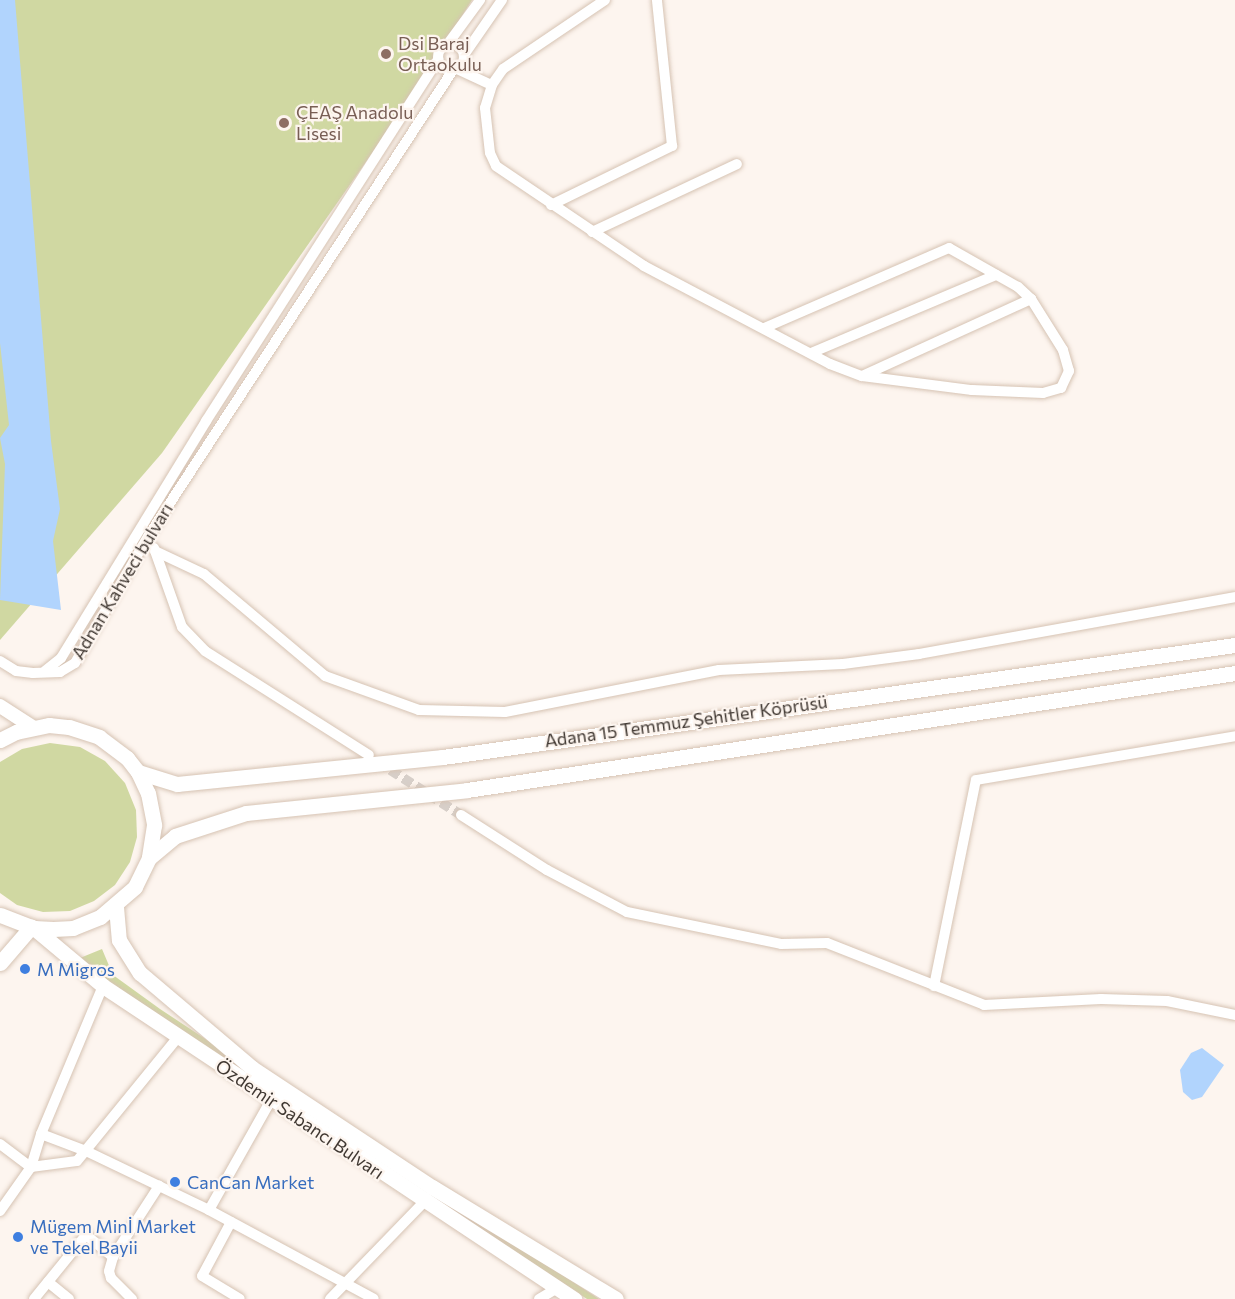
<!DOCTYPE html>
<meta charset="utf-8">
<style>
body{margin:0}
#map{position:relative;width:1235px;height:1299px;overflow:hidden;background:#fdf5ef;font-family:Commissioner,sans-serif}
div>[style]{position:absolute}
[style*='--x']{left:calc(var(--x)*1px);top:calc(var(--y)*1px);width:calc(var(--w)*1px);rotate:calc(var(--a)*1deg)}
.green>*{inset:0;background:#d0d8a2}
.water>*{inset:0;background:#b1d4fd}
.street-tunnel>*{height:10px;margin-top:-5px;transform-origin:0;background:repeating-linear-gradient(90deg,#d7cfc9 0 10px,transparent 0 15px)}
.roads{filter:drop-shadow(0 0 2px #d6c3b3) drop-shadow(0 0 2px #d6c3b3)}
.street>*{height:10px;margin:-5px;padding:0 5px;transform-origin:5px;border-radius:5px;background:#fff}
.street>.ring{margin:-5px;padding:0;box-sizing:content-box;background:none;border:10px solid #fff;border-radius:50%}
.secondary>*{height:14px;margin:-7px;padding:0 7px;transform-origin:7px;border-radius:7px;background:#fff}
.primary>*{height:15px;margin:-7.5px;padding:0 7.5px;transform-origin:7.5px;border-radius:7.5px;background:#fff}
.dots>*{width:16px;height:16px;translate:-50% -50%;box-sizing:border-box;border:3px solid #fdf5ef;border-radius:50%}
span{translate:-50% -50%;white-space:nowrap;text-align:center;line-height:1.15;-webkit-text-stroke:4.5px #fdf5ef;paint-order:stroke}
.education-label{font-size:18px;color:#785e54}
.left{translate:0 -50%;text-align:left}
.street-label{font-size:18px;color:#403832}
.shop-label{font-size:18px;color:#366cbe}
</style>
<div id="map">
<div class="green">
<i style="clip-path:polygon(0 0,472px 0,396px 119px,162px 453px,0 640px)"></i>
<i style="clip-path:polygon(50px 743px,80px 747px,105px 761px,125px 783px,136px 810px,137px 837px,130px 862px,115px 885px,94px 901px,70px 911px,43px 912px,17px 905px,0 893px,0 762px,22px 749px)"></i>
<i style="clip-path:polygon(102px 949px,113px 975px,160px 1009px,599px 1299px,587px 1299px,104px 981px,80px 958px)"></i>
</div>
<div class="water">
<i style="clip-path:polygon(0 0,15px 0,51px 441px,60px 509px,53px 541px,61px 610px,0 600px,5px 464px,0 438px,9px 425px,0 343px)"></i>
<i style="clip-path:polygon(1202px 1048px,1224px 1065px,1202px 1097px,1192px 1100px,1183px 1092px,1180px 1070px,1191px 1053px)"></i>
</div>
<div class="street-tunnel">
<i style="--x:378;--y:762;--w:98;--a:32.6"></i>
</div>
<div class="roads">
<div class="street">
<i style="--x:605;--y:0;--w:123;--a:145.9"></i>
<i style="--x:503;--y:69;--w:19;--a:125"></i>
<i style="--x:492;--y:85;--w:24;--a:107"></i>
<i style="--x:485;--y:108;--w:45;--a:83.7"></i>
<i style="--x:490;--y:153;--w:14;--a:65"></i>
<i style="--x:496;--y:166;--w:179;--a:34"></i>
<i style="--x:644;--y:266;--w:210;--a:27.8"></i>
<i style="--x:830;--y:364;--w:34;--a:21"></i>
<i style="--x:862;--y:376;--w:111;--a:7.3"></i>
<i style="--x:972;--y:390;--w:71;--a:2.4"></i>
<i style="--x:1043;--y:393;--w:19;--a:-16"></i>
<i style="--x:1061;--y:388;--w:19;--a:-65"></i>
<i style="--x:1069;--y:371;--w:22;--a:-106"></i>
<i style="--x:1063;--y:350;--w:60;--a:-122.1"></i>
<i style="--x:1031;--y:299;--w:18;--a:-137"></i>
<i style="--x:1018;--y:287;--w:79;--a:-150.5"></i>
<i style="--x:949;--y:248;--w:202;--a:156.6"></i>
<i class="ring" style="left:438px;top:44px;width:16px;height:16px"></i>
<i style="--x:447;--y:45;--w:56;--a:-53.7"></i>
<i style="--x:464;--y:55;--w:67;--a:-55.4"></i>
<i style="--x:457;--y:69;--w:38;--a:25"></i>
<i style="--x:551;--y:205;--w:135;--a:-26"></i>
<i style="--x:672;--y:146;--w:147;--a:-95.9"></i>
<i style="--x:592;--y:232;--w:160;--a:-25.1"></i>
<i style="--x:811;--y:353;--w:201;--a:-22.9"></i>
<i style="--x:862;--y:376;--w:186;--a:-24.5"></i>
<i style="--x:154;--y:548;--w:84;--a:70.5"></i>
<i style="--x:182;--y:627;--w:33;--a:46"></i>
<i style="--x:205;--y:651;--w:194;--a:32.4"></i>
<i style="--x:155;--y:551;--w:54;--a:25.1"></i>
<i style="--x:204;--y:574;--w:158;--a:40.1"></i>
<i style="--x:325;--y:676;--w:100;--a:19.9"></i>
<i style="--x:419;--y:710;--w:86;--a:1.3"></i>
<i style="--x:505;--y:712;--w:218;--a:-11.1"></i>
<i style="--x:719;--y:670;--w:124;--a:-2.8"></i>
<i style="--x:843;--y:664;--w:77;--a:-7.5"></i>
<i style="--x:919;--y:654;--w:321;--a:-10.2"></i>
<i style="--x:0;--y:661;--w:19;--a:32"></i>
<i style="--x:16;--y:671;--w:17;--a:7"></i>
<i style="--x:33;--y:673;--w:27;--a:-2"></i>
<i style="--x:60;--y:672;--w:17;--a:-31"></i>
<i style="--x:75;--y:663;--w:148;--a:-60"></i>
<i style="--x:149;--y:535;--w:556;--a:-56.82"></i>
<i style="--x:45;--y:671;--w:21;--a:-39"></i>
<i style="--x:61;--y:658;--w:278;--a:-58.5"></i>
<i style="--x:206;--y:421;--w:430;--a:-57.3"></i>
<i style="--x:461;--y:815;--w:102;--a:32.6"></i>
<i style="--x:547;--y:870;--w:90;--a:27.7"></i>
<i style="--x:627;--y:912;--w:157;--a:11.7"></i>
<i style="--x:781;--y:944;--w:46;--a:-1.2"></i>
<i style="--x:827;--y:943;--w:169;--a:21.5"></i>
<i style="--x:984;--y:1005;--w:117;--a:-2.9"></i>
<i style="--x:1101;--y:999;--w:66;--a:1.7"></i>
<i style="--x:1167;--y:1001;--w:69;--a:11.6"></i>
<i style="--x:934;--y:986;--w:210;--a:-78.5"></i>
<i style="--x:976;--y:780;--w:263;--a:-9.6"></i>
<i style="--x:41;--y:1134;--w:160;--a:-67.3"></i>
<i style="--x:0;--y:1144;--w:39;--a:37"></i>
<i style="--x:31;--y:1167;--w:46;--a:-7.4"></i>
<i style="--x:77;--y:1161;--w:160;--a:-50.8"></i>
<i style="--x:209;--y:1210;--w:126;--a:-60.6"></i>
<i style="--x:0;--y:1211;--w:54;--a:-54.8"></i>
<i style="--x:31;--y:1167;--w:34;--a:-73"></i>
<i style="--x:41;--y:1134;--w:48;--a:20.7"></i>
<i style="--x:86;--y:1151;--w:136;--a:25.6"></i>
<i style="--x:209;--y:1210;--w:187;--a:28.3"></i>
<i style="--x:231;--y:1222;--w:61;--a:118.2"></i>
<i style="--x:202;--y:1276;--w:44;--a:31.2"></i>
<i style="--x:48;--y:1282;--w:27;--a:39"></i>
<i style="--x:34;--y:1299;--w:82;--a:-50.9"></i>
<i style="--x:86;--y:1235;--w:35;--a:39"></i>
<i style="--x:132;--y:1299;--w:30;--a:-135"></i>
<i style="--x:111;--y:1278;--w:7;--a:-106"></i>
<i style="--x:109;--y:1271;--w:15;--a:-74"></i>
<i style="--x:113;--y:1257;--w:85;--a:-57.1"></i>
<i style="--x:330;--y:1299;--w:135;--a:-45.9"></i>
<i style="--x:539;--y:1299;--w:21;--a:-31"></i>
</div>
<div class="secondary">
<i style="--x:0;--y:706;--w:38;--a:33"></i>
</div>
<div class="primary">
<i style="--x:0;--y:740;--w:18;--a:-27"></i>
<i style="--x:16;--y:732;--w:34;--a:-12"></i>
<i style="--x:49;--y:725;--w:20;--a:6"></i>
<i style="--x:69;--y:727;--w:32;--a:18"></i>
<i style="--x:99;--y:737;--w:35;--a:37"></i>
<i style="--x:127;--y:758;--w:18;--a:52"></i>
<i style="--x:138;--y:772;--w:23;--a:65"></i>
<i style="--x:148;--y:793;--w:33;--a:79"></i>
<i style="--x:154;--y:825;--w:33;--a:99"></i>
<i style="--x:149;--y:858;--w:32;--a:116"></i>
<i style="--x:135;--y:887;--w:46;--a:139.4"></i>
<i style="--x:100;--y:917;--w:29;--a:158"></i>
<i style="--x:73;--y:928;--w:20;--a:177"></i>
<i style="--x:53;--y:929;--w:19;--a:-177"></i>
<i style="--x:34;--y:928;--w:36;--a:-159"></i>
<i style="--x:138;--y:772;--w:41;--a:17.1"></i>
<i style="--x:177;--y:784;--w:267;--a:-5.8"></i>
<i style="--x:443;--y:757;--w:800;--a:-8.05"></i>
<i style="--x:149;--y:858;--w:34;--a:-40"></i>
<i style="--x:175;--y:836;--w:75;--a:-17.9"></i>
<i style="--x:246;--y:813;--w:222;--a:-5.9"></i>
<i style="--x:467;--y:790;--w:777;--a:-8.66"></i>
<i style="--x:116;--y:907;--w:33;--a:85"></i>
<i style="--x:119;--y:940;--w:39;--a:58"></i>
<i style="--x:140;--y:973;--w:147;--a:40.3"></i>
<i style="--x:252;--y:1068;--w:216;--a:33.5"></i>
<i style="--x:432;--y:1187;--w:215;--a:31.3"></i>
<i style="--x:34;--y:928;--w:90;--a:40"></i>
<i style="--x:103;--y:986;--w:566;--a:33.61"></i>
<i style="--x:0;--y:963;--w:48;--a:-49.3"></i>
</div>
</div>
<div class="dots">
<i style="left:386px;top:54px;background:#8d6e63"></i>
<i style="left:284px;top:123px;background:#8d6e63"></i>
<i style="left:25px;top:969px;background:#3f7fe0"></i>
<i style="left:175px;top:1182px;background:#3f7fe0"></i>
<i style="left:18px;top:1237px;background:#3f7fe0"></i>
</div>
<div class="education-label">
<span class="left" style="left:398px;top:54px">Dsi Baraj<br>Ortaokulu</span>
<span class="left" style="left:296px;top:123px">ÇEAŞ Anadolu<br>Lisesi</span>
</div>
<div class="street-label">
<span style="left:122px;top:581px;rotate:-59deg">Adnan Kahveci bulvarı</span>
<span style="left:686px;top:721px;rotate:-8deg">Adana 15 Temmuz Şehitler Köprüsü</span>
<span style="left:300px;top:1119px;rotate:34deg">Özdemir Sabancı Bulvarı</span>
</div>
<div class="shop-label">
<span class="left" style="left:37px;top:969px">M Migros</span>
<span class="left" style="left:187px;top:1182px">CanCan Market</span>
<span class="left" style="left:30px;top:1237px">Mügem Minİ Market<br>ve Tekel Bayii</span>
</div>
</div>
